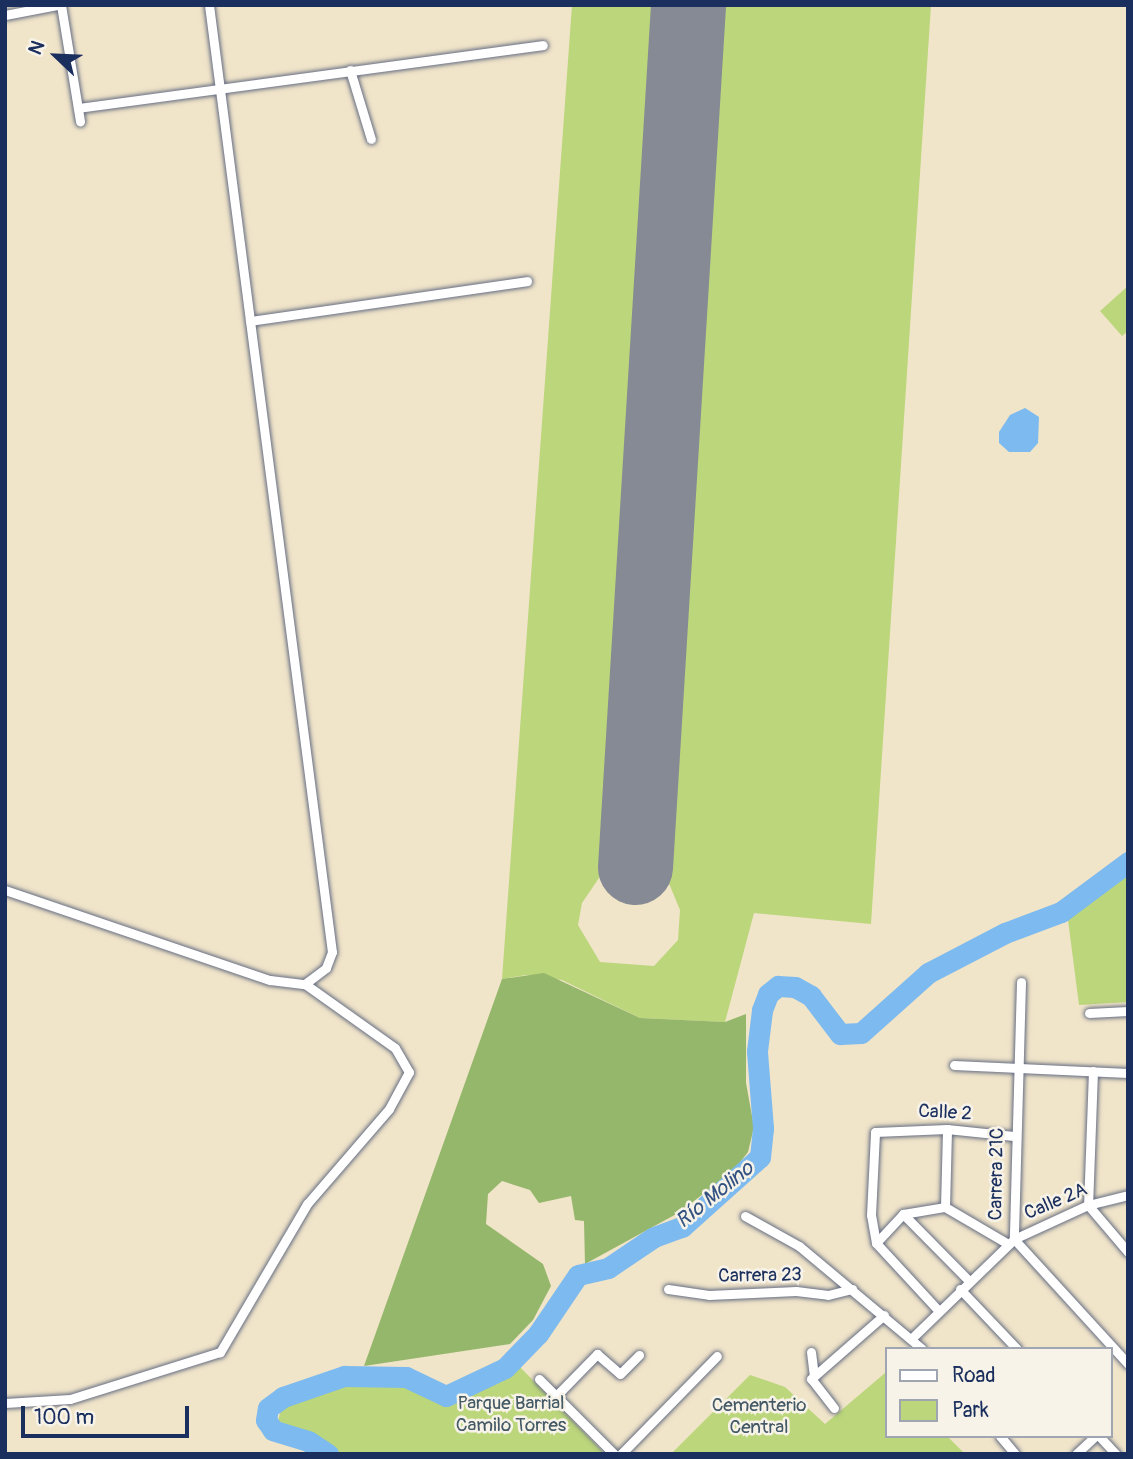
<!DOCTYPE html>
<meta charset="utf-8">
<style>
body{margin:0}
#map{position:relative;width:1133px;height:1459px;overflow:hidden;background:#f0e4c9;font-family:Pangolin,sans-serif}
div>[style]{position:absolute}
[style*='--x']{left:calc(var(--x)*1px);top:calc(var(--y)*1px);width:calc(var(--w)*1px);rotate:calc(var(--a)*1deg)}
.green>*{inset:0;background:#bcd67b}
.forest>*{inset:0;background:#95b76b}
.water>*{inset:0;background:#7cbaef}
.river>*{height:21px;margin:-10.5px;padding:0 10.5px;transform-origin:10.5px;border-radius:10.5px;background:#7cbaef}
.runway>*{height:75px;margin:-37.5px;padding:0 37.5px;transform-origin:37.5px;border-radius:37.5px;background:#868a94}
.roads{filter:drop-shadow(0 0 2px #666e83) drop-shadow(0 0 2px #666e83)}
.minor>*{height:9px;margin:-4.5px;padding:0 4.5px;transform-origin:4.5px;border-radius:4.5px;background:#fff}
span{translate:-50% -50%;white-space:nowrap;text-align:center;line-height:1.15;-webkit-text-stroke:5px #f7f3e8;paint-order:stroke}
.street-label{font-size:19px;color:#1b2f5e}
.park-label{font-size:19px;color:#435965}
.water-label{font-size:21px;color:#335282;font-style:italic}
.frame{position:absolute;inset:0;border:7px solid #1b2f5e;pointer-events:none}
.legend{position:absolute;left:885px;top:1347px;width:228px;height:91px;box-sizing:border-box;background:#f7f3e8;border:2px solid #9fa5b1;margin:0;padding:9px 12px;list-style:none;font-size:21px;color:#1b2f5e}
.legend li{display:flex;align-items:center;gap:14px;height:35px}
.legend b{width:35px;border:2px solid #9fa5b1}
.north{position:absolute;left:21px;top:21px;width:70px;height:70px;-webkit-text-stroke:5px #f7f3e8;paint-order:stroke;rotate:293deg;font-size:19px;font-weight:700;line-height:28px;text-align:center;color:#1b2f5e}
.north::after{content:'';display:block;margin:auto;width:24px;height:32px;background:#1b2f5e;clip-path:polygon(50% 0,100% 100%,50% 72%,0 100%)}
.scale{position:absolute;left:21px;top:1406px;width:168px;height:32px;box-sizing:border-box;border:4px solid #1b2f5e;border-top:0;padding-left:9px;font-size:21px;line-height:24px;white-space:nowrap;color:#1b2f5e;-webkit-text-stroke:5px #f7f3e8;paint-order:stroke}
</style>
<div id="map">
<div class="green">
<i style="clip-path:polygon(572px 5px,657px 5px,601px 875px,582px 903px,578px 925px,600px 962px,654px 966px,678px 940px,680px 910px,668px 881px,723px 5px,931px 5px,871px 924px,754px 913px,725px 1022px,640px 1018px,562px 980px,526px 975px,502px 979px)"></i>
<i style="clip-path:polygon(1128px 286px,1128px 331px,1122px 336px,1100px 311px)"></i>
<i style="clip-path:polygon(1128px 872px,1128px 1002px,1079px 1005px,1068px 920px)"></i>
<i style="clip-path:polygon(517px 1364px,605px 1454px,339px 1454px,326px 1442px,278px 1421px,281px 1409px,299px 1398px,355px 1383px,398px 1383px,443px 1402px)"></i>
<i style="clip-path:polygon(885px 1373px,886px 1436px,947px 1436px,965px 1454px,671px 1454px,750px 1375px,785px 1387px,825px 1424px)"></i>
</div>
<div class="forest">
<i style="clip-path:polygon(544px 973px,640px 1018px,725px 1022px,746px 1014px,746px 1083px,754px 1127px,748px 1152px,735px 1169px,680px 1212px,585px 1264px,584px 1221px,575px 1220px,571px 1196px,539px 1203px,530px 1190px,502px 1181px,488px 1194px,486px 1224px,543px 1264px,551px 1286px,533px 1320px,510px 1344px,364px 1366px,502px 979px)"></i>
</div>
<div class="water">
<i style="clip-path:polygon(1025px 408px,1039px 417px,1038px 443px,1030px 452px,1009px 452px,999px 443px,999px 432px,1010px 415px)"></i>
</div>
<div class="river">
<i style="--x:328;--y:1454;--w:24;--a:-147"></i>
<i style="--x:308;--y:1441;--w:37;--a:-163"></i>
<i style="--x:273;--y:1430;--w:12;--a:-125"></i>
<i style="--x:266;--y:1420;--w:12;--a:-81"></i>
<i style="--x:268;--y:1408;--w:19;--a:-36"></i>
<i style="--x:283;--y:1397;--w:65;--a:-19"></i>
<i style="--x:344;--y:1376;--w:62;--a:0.9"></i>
<i style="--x:406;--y:1377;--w:44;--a:25.4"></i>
<i style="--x:446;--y:1396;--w:65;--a:-25.4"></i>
<i style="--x:505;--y:1368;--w:47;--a:-45.9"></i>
<i style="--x:538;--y:1334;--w:71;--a:-55.9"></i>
<i style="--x:578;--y:1275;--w:31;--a:-13"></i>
<i style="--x:608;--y:1268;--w:55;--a:-34"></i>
<i style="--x:654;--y:1237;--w:30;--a:-20"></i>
<i style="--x:682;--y:1227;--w:105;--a:-41.9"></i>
<i style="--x:760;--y:1157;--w:29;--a:-84"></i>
<i style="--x:763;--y:1128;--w:77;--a:-94.5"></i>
<i style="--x:757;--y:1051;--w:41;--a:-83"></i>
<i style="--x:762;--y:1010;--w:17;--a:-69"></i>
<i style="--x:768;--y:994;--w:13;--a:-39"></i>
<i style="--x:778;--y:986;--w:17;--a:3"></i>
<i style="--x:795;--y:987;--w:18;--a:29"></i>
<i style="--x:811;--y:996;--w:48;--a:52.7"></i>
<i style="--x:840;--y:1034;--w:21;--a:-3"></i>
<i style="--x:861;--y:1033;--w:90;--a:-41.8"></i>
<i style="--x:928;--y:973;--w:87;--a:-27.5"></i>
<i style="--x:1005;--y:933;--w:60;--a:-20.6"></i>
<i style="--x:1061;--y:912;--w:84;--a:-36.7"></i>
</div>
<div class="runway">
<i style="--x:635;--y:867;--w:864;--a:-86.48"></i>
</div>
<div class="roads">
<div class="minor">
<i style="--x:61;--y:5;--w:118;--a:80.7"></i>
<i style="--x:209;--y:5;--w:955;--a:82.6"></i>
<i style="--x:332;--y:952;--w:17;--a:111"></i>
<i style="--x:326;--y:968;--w:26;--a:143"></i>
<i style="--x:5;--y:15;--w:53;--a:-10.9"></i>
<i style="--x:350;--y:70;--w:72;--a:73.1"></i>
<i style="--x:78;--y:108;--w:469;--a:-7.7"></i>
<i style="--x:250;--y:321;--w:280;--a:-8.2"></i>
<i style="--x:5;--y:890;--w:280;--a:18.8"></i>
<i style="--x:270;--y:980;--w:35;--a:7"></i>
<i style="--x:305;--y:984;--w:110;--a:35.4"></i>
<i style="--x:395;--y:1048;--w:28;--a:60"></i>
<i style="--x:409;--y:1072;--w:42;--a:118.4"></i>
<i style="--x:389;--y:1109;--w:125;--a:130.8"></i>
<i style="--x:307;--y:1204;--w:172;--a:120.4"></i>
<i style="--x:220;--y:1352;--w:157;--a:162.6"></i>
<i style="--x:70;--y:1399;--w:65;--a:176.5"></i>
<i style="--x:1021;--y:982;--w:257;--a:91.6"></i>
<i style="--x:1014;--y:1239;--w:169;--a:47.6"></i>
<i style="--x:1089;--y:1013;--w:39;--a:-3"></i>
<i style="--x:954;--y:1065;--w:174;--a:2.6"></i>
<i style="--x:1093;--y:1071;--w:134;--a:92.1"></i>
<i style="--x:1088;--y:1205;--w:62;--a:49.6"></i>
<i style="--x:945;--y:1207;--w:78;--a:-88.5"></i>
<i style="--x:903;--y:1214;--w:94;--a:45.4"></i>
<i style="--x:745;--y:1216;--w:62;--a:29.1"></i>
<i style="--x:799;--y:1246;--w:160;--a:39.9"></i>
<i style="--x:876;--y:1243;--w:40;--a:-47"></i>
<i style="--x:903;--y:1214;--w:43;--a:-9.5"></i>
<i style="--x:945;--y:1207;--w:73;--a:30.4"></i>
<i style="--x:668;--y:1289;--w:41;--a:8.3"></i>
<i style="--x:709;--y:1295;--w:87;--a:-2.6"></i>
<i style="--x:796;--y:1291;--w:32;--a:7"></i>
<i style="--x:828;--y:1295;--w:25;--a:-14"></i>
<i style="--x:960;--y:1289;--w:83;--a:46.5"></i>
<i style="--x:937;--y:1309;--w:90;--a:-132.7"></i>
<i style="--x:876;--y:1243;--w:28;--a:-100"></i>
<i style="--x:871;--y:1215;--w:83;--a:-87.2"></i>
<i style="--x:875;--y:1132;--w:72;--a:-2.4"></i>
<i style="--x:947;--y:1129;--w:67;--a:6"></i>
<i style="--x:912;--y:1338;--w:142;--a:-44.1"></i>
<i style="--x:1014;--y:1239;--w:81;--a:-24.7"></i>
<i style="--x:1088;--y:1205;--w:41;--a:-14"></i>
<i style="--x:811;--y:1352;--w:23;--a:83"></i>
<i style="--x:539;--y:1379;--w:106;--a:45"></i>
<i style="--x:556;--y:1396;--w:59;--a:-45.7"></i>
<i style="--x:597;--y:1354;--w:30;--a:41"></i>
<i style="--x:620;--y:1374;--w:27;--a:-45"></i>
<i style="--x:834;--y:1408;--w:37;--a:-128"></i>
<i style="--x:811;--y:1379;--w:97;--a:-41.2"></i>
<i style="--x:1000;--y:1436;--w:23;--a:50"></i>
<i style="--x:1099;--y:1436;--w:25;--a:47"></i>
<i style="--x:621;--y:1454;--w:137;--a:-45.6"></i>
<i style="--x:1076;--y:1454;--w:26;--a:-43"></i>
</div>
</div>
<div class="street-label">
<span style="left:945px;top:1113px;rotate:3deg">Calle 2</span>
<span style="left:997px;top:1174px;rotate:-89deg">Carrera 21C</span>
<span style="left:1056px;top:1202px;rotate:-23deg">Calle 2A</span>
<span style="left:760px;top:1276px;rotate:-1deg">Carrera 23</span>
</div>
<div class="park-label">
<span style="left:511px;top:1415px">Parque Barrial<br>Camilo Torres</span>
<span style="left:759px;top:1417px">Cementerio<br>Central</span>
</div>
<div class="water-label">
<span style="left:715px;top:1195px;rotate:-39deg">Río Molino</span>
</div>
<div class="frame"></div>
<ul class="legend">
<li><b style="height:9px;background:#fff"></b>Road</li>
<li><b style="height:19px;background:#bcd67b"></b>Park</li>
</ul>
<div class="north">N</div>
<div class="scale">100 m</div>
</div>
